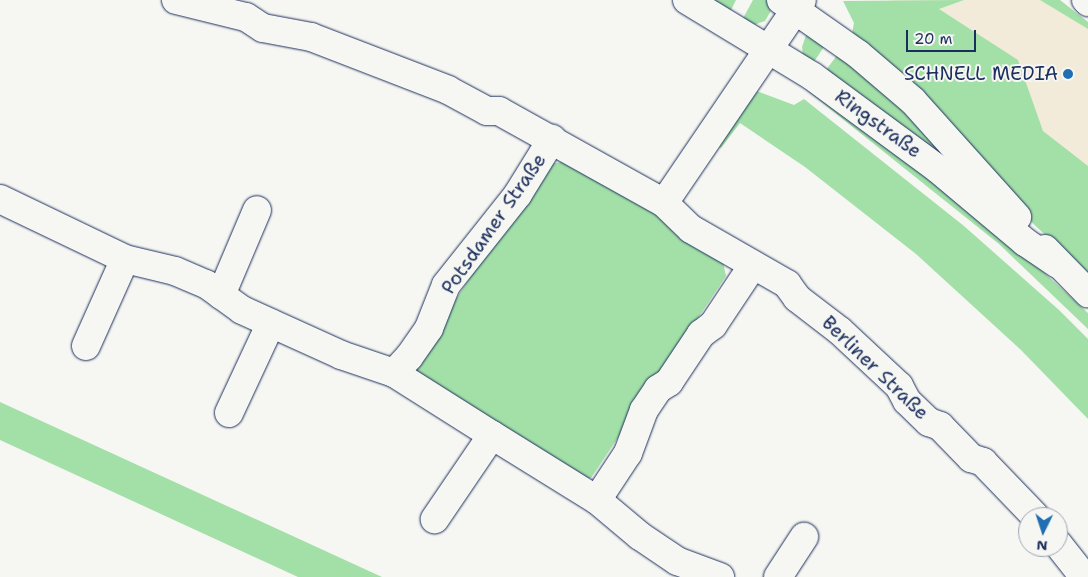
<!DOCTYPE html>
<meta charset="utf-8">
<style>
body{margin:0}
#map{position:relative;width:1088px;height:577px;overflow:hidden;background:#f6f6f2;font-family:"Shantell Sans",sans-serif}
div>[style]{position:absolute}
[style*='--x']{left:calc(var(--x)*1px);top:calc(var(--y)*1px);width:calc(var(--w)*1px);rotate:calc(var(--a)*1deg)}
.built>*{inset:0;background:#f3ebd9}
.green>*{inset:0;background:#a3e0a8}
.roads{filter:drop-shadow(0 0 1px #1b2f5e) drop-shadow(0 0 1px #1b2f5e)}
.minor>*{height:28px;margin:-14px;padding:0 14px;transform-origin:14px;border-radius:14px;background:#f6f6f2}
.secondary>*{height:28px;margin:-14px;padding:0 14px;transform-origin:14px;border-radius:14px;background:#f6f6f2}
.dots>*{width:14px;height:14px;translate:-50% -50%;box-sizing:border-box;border:2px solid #f6f6f2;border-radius:50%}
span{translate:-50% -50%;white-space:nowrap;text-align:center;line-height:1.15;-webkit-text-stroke:4px #f6f6f2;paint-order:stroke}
.poi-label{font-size:19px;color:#1b2f5e}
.right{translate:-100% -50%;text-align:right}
.street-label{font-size:19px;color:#1b2f5e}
.north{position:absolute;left:1018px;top:507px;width:50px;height:50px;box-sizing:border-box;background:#f6f6f2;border:1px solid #9ea6b7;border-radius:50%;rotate:184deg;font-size:14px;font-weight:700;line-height:20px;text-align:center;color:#1b2f5e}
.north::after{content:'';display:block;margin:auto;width:18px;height:22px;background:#1f6fb2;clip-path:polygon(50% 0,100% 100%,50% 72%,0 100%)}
.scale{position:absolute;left:906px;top:30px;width:70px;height:22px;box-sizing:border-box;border:2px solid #1b2f5e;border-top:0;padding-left:6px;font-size:15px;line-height:18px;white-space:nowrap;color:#1b2f5e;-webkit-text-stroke:4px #f6f6f2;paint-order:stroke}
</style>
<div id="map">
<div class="built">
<i style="clip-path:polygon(889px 0,1059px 0,1088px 22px,1088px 206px)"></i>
</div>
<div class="green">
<i style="clip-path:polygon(706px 0,736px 0,729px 14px)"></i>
<i style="clip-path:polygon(753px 0,766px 0,771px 3px,772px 9px,765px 21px,751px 26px,741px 22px)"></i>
<i style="clip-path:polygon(964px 0,939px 9px,1018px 60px,1043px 131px,1088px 166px,1088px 275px,1024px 215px,852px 34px,854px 23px,843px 1px)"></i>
<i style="clip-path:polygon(1040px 0,1060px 0,1088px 22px,1088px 29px)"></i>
<i style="clip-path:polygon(807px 32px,828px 41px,811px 66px,803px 56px,802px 47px)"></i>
<i style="clip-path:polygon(841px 50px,897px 96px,950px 161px,823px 74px)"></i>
<i style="clip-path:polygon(813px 87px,986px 219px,1088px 313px,1088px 329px,999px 244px,809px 92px)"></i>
<i style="clip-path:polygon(754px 90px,794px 105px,804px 99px,964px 226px,1059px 310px,1088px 339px,1088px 419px,1021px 350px,916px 254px,805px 167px,740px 123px,721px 148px,712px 142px)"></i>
<i style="clip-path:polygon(566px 161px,625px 193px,722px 257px,726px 276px,591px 478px,576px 481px,415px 378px,412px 365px,545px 165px)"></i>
<i style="clip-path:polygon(0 402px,382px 577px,298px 577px,0 440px)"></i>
</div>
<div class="roads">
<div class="minor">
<i style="--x:176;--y:0;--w:72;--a:13.7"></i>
<i style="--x:246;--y:17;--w:20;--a:33"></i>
<i style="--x:263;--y:28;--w:49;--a:10.6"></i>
<i style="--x:311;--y:37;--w:147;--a:21.1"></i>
<i style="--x:448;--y:90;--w:44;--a:28.3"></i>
<i style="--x:487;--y:111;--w:12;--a:0"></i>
<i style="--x:499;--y:111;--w:189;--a:29.1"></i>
<i style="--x:664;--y:203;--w:37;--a:44"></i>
<i style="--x:691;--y:229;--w:111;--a:29.8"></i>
<i style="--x:787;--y:284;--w:17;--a:54"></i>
<i style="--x:797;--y:298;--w:54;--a:37.5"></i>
<i style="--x:840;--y:331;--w:81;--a:43"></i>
<i style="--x:899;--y:386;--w:17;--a:62"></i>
<i style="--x:907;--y:401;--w:30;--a:44"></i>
<i style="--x:929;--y:422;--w:12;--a:20"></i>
<i style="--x:940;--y:426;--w:45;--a:45.9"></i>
<i style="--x:971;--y:458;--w:13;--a:18"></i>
<i style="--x:983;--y:462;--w:76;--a:46.1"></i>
<i style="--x:1086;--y:0;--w:3;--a:45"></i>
<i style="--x:0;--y:199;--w:139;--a:25.6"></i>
<i style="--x:125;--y:259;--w:51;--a:13.5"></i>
<i style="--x:175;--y:271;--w:34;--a:23"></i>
<i style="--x:206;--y:284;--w:44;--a:35.8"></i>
<i style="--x:242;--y:310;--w:109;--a:24.4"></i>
<i style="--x:341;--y:355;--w:56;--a:18.8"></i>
<i style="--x:394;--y:373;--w:116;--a:32.3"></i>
<i style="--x:492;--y:435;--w:102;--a:124.2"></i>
<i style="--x:664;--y:203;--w:245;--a:-55.8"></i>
<i style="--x:221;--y:295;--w:92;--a:-67"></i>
<i style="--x:86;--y:346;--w:95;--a:-65.9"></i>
<i style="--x:394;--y:373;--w:22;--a:-47"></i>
<i style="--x:409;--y:357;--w:35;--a:-55"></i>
<i style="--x:429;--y:328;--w:46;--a:-68.4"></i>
<i style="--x:446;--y:285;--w:116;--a:-51.6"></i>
<i style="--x:518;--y:194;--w:65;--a:-58.3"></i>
<i style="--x:229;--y:413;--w:99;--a:-65"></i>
<i style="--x:492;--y:435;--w:123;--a:31.8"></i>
<i style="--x:597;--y:500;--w:56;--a:39.9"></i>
<i style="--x:640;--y:536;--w:45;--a:34"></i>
<i style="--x:677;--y:561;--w:46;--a:20.4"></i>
<i style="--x:597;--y:500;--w:56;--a:-56.6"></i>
<i style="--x:628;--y:453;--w:46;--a:-69.6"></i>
<i style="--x:644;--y:410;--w:25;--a:-56"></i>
<i style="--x:658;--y:389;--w:13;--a:-32"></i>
<i style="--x:669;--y:382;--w:58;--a:-56.3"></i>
<i style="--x:701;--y:334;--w:15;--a:-37"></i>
<i style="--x:713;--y:325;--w:72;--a:-56.3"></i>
<i style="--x:1058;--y:544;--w:42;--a:51.8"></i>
<i style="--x:778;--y:577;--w:48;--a:-57"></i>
</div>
<div class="secondary">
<i style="--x:687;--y:0;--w:146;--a:31.3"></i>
<i style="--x:812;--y:76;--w:157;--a:36.4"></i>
<i style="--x:938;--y:169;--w:114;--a:40"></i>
<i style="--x:1025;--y:242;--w:40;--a:34"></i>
<i style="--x:781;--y:0;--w:94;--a:35"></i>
<i style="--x:858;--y:54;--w:72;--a:40.5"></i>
<i style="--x:913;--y:101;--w:156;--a:48.1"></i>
<i style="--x:1045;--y:249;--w:62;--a:45.7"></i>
</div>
</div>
<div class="dots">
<i style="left:1068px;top:74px;background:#1f6fb2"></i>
</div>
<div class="poi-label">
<span class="right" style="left:1058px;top:74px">SCHNELL MEDIA</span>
</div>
<div class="street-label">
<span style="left:878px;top:124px;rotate:36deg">Ringstraße</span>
<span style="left:494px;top:224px;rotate:-55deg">Potsdamer Straße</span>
<span style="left:875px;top:368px;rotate:44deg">Berliner Straße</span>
</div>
<div class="north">N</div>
<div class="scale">20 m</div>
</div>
